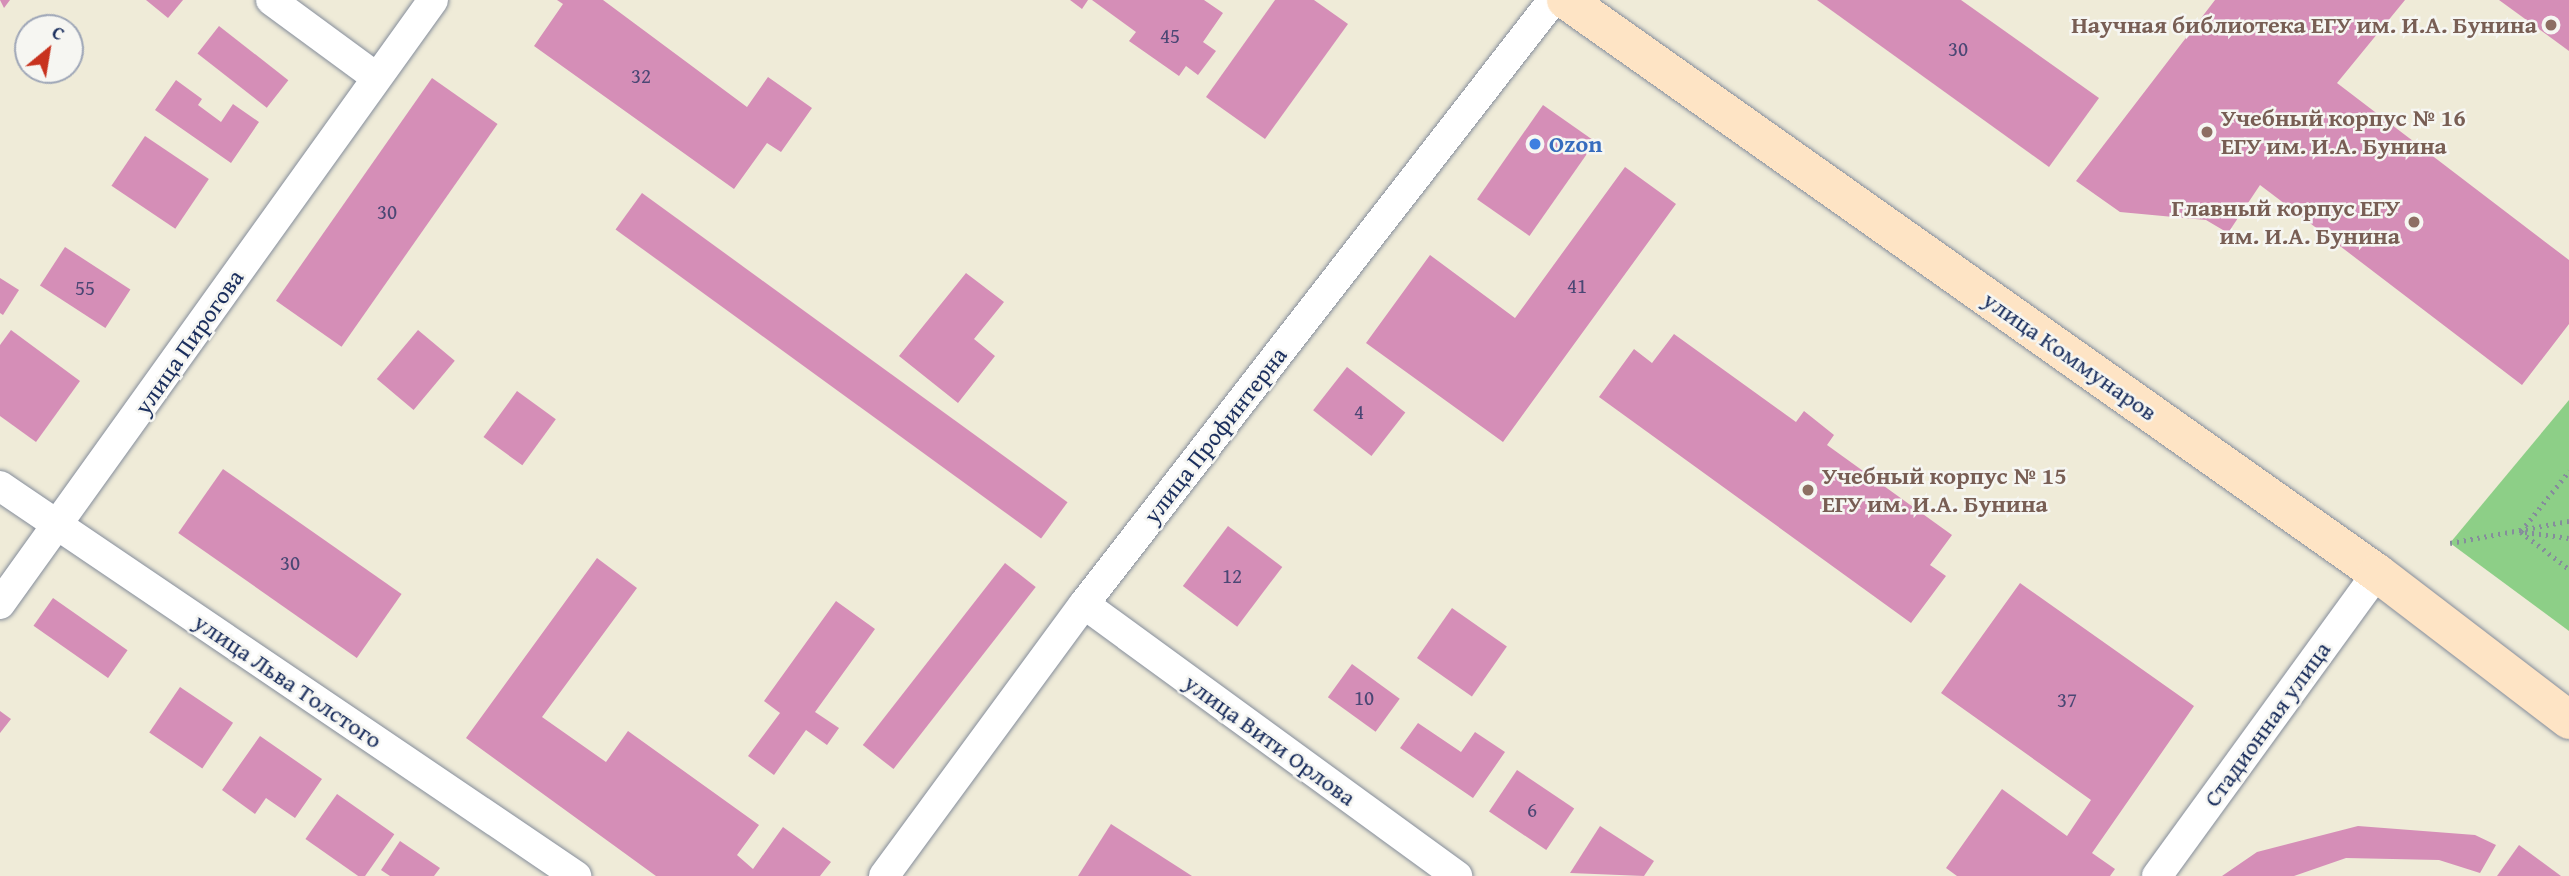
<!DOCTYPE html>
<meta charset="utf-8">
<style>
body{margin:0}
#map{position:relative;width:2569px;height:876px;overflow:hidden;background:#efebd8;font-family:"Gentium Book Plus",serif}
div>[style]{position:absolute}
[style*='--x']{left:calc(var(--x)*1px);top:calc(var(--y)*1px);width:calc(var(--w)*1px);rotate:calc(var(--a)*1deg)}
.green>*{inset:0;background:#8dcf87}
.building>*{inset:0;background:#d58eb7;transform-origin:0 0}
.path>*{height:4.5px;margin-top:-2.25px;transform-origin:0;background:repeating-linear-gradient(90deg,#858d9b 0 2px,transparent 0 7px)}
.roads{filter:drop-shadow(0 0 2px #858d9b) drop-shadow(0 0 2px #858d9b)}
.street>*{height:30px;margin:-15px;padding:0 15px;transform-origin:15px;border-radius:15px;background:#fff}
.secondary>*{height:38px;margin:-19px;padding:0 19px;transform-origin:19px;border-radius:19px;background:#fee4c5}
.dots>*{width:19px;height:19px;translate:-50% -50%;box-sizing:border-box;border:4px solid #f6f6f2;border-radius:50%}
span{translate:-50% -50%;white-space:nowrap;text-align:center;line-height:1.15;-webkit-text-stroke:5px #f6f6f2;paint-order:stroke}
.number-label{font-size:21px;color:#4a4774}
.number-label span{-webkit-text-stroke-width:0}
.education-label{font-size:24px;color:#785e54;font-weight:700}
.right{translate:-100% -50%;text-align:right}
.left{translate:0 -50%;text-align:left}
.shop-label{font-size:24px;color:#366cbe;font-weight:700}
.street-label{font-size:24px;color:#1b2f5e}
.north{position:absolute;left:14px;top:14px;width:70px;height:70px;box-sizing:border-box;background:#f6f6f2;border:2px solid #9ea6b7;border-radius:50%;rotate:30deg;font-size:19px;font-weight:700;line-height:28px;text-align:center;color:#1b2f5e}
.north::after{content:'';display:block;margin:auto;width:24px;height:32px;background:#c8321e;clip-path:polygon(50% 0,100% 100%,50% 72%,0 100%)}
</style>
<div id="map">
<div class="green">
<i style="clip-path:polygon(2569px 400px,2569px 631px,2450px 543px)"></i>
</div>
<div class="building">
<i style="clip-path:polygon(0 0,10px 0,4px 8px)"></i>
<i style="clip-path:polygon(146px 0,183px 0,168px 18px)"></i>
<i style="clip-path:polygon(557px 0,603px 0,747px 107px,768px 77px,812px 108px,781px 152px,767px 143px,734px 189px,534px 46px,563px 4px)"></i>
<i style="clip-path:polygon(1070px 0,1088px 0,1082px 9px)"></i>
<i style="clip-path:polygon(1092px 0,1204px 0,1223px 13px,1203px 42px,1216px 51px,1198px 75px,1186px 66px,1179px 76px,1129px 41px,1136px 32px)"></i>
<i style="clip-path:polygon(1275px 0,1314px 0,1348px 24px,1265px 139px,1206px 97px)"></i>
<i style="clip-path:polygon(1817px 0,1961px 0,2099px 98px,2049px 167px)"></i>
<i style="clip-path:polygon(2215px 0,2405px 0,2337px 83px,2569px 260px,2569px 324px,2522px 385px,2260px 185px,2228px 233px,2206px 220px,2120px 212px,2076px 181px)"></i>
<i style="clip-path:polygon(2499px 0,2569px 0,2569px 51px)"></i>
<i style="left:219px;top:26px;width:88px;height:35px;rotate:38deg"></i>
<i style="left:432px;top:78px;width:80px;height:272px;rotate:35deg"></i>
<i style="clip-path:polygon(176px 80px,202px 99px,198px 105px,221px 122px,233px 104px,259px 122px,231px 163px,155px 110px)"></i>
<i style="left:1543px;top:105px;width:64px;height:115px;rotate:35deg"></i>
<i style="left:145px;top:136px;width:77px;height:60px;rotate:34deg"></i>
<i style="clip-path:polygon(1625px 167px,1676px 204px,1503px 442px,1366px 343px,1430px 255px,1515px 318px)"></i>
<i style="left:642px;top:193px;width:526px;height:45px;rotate:36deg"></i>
<i style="left:65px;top:247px;width:78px;height:46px;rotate:33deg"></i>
<i style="clip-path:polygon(966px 273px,1004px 302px,974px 339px,995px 356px,958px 403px,899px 356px)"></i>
<i style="clip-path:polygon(0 278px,19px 290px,3px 315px,0 313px)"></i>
<i style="clip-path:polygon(11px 330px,80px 381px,36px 442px,0 416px,0 345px)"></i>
<i style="left:418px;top:330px;width:48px;height:64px;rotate:40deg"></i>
<i style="clip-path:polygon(1674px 334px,1796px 422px,1804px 411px,1834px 435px,1827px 445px,1952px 535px,1930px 565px,1946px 576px,1911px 623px,1599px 397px,1634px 349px,1652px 363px)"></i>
<i style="left:1347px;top:367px;width:74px;height:55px;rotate:38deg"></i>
<i style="left:517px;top:391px;width:48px;height:57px;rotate:36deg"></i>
<i style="left:223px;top:469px;width:218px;height:78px;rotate:35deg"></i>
<i style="left:1228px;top:526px;width:68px;height:75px;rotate:37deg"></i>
<i style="clip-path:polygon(597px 558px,637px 588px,542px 717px,606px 762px,628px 731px,759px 825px,737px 855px,753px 869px,783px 827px,831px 862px,820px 876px,656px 876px,466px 738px)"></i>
<i style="left:1005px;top:563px;width:39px;height:231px;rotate:38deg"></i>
<i style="clip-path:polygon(2020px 583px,2194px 706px,2092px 853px,2115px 869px,2110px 876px,1957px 876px,1946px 868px,2002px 789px,2067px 836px,2091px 800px,1941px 693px)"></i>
<i style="left:53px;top:598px;width:91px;height:34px;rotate:35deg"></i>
<i style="clip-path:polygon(836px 601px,875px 629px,815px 712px,839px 728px,827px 745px,806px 730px,774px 775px,748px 756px,780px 713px,764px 701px)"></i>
<i style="left:1452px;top:608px;width:67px;height:61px;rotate:35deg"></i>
<i style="left:1352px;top:664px;width:59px;height:41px;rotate:36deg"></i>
<i style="left:180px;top:687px;width:64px;height:55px;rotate:34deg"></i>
<i style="clip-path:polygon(0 711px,11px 719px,0 733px)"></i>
<i style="clip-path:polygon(1418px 723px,1461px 752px,1475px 732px,1505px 752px,1473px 798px,1400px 748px)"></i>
<i style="clip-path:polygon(260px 736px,322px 779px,295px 818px,266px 798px,255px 814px,222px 790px)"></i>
<i style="left:1517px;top:770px;width:69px;height:50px;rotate:34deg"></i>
<i style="left:337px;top:794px;width:70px;height:55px;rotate:35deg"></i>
<i style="clip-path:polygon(1111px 824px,1192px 876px,1078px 876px)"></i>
<i style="clip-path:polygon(1600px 826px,1654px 861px,1644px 876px,1570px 873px)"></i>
<i style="clip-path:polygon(2358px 826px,2475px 835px,2496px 845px,2480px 873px,2439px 860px,2346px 858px,2294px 876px,2222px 876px,2257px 852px)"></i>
<i style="clip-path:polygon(400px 841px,440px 868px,434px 876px,390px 876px,381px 870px)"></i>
<i style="clip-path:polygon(2519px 845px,2561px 876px,2497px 876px)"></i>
</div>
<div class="path">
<i style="--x:2521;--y:531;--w:77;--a:-51.3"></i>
<i style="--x:2521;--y:532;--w:61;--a:37.6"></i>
<i style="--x:2525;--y:532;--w:44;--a:7.8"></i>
<i style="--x:2450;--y:543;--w:121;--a:-10.5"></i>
</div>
<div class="roads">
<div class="street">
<i style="--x:271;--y:0;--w:130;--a:36.3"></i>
<i style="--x:0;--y:486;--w:696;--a:34.1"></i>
<i style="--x:0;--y:604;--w:743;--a:-54.36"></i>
<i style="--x:1084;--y:604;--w:462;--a:36.1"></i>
<i style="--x:884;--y:876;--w:338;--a:-53.7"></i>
<i style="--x:1084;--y:604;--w:765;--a:-52.17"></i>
<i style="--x:2157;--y:876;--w:374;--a:-54"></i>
</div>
<div class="secondary">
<i style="--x:1566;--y:0;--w:993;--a:35.24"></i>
<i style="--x:2377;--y:573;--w:242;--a:37.4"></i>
</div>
</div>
<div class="dots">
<i style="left:2551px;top:25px;background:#8d6e63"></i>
<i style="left:2207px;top:132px;background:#8d6e63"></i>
<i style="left:1535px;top:144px;background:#3f7fe0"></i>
<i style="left:2414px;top:222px;background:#8d6e63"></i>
<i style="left:1808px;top:490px;background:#8d6e63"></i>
</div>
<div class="number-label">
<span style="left:1170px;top:36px">45</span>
<span style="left:1958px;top:49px">30</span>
<span style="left:641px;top:76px">32</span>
<span style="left:387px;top:212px">30</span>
<span style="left:1577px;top:286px">41</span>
<span style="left:85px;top:288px">55</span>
<span style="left:1359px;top:412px">4</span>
<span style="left:290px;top:563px">30</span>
<span style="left:1232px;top:576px">12</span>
<span style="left:1364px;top:698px">10</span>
<span style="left:2067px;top:700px">37</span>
<span style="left:1532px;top:810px">6</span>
</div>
<div class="education-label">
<span class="right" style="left:2537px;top:25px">Научная библиотека ЕГУ им. И.А. Бунина</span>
<span class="left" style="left:2221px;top:132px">Учебный корпус № 16<br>ЕГУ им. И.А. Бунина</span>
<span class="right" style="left:2400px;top:222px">Главный корпус ЕГУ<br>им. И.А. Бунина</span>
<span class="left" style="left:1822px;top:490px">Учебный корпус № 15<br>ЕГУ им. И.А. Бунина</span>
</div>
<div class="shop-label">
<span class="left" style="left:1549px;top:144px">Ozon</span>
</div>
<div class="street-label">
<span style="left:189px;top:342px;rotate:-55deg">улица Пирогова</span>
<span style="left:2070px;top:356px;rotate:35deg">улица Коммунаров</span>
<span style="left:1215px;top:435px;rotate:-52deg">улица Профинтерна</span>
<span style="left:288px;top:681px;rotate:34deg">улица Льва Толстого</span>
<span style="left:2267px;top:724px;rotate:-54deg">Стадионная улица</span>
<span style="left:1270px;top:740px;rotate:36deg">улица Вити Орлова</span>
</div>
<div class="north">С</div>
</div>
